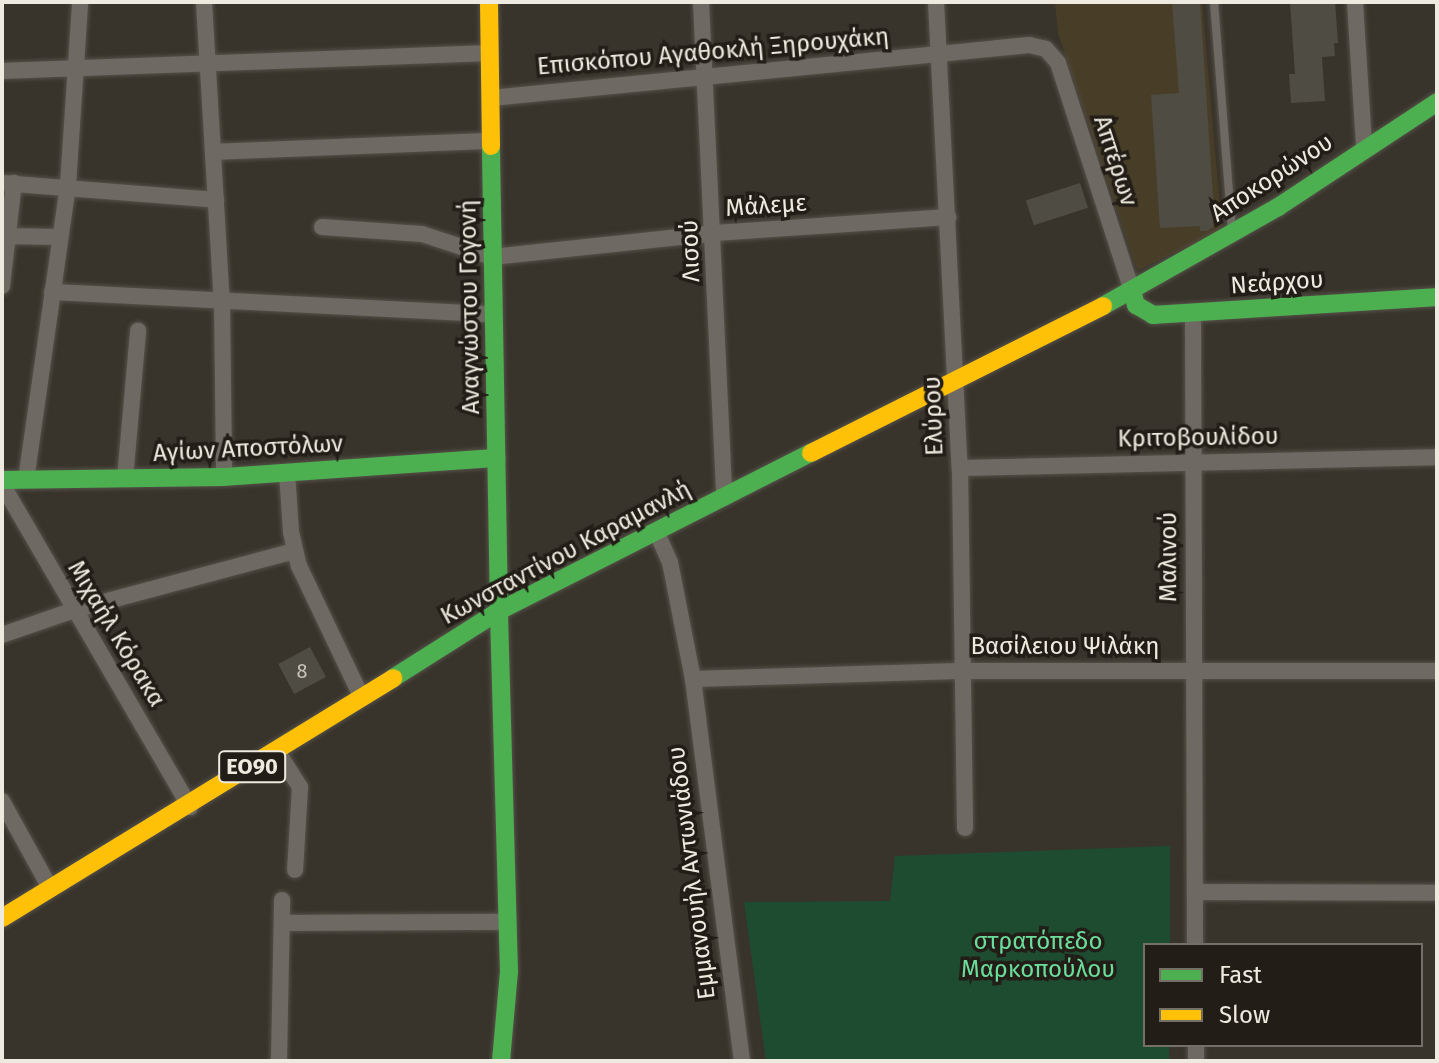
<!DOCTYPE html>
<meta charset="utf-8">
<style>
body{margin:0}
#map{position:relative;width:1439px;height:1063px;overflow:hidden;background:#38342b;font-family:"Fira Sans",sans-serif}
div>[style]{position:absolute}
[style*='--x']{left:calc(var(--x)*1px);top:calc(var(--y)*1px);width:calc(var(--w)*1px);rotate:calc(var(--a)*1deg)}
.built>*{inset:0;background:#483e28}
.green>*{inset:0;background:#1e4c31}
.building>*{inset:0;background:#4f4c44;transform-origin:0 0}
.roads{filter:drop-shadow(0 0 2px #555149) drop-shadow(0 0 2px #555149)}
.lane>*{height:8px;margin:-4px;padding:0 4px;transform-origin:4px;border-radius:4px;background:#6e6a63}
.street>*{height:16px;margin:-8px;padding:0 8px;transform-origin:8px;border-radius:8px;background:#6e6a63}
.fast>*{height:18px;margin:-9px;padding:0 9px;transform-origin:9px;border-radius:9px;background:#4caf50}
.slow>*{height:18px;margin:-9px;padding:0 9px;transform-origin:9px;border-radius:9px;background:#ffc107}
span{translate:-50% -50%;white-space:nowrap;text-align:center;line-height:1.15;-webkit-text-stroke:7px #221e17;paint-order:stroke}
.number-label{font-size:20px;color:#c7c2b8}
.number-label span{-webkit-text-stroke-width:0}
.shield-label span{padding:2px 6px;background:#221e17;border:2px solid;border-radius:6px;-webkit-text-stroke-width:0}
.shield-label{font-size:22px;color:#efeadf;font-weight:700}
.street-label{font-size:24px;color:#efeadf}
.park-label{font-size:24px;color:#6bdd9b}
.frame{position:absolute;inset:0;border:4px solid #efeadf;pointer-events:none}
.legend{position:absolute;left:1143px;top:943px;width:280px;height:104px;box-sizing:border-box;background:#221e17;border:2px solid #747067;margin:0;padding:10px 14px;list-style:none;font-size:24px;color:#efeadf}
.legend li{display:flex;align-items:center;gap:16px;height:40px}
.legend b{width:40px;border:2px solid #747067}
</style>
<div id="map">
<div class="built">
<i style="clip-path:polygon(1055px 2px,1202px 2px,1222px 229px,1139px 270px,1136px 266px,1058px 33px)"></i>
</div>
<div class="green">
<i style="clip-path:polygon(1170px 846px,1170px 945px,1145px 945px,1145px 1045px,1169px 1045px,1169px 1061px,766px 1061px,744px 902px,890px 901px,895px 856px)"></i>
</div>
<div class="building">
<i style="clip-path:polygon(1172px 2px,1200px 2px,1213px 196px,1213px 227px,1207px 231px,1200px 231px,1200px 226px,1160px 228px,1151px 95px,1179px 93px)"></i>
<i style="clip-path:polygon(1290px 2px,1335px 2px,1338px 43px,1334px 43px,1335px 56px,1322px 57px,1325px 101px,1291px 103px,1289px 74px,1295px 74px)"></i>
<i style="left:1080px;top:183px;width:26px;height:57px;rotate:72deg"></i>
<i style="left:310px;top:647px;width:34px;height:36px;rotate:62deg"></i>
</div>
<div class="roads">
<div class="lane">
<i style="--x:1214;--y:2;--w:228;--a:85.5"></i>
</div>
<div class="street">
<i style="--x:204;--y:2;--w:300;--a:86.6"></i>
<i style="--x:222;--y:301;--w:176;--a:89.3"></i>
<i style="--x:701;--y:2;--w:496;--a:87.3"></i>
<i style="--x:936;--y:2;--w:467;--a:87.1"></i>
<i style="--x:960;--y:468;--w:360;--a:89.2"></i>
<i style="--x:1355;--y:2;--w:145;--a:86.4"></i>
<i style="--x:2;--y:71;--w:488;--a:-2.1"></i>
<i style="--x:491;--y:98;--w:541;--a:-5.63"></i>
<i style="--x:1029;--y:45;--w:17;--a:13"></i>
<i style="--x:1046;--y:49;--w:18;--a:49"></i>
<i style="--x:1058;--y:63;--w:240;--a:72"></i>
<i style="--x:213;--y:152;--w:278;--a:-2.3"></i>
<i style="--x:2;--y:183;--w:215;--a:4.5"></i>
<i style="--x:322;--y:227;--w:100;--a:4"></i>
<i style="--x:422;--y:234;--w:74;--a:18.2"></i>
<i style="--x:492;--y:257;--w:224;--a:-6.1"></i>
<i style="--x:715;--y:233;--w:234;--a:-3.9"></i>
<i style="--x:2;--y:236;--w:58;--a:1"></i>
<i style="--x:2;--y:286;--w:104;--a:-83.4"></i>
<i style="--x:52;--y:292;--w:442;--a:2.9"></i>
<i style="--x:1193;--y:312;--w:633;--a:89.82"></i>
<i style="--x:960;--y:468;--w:477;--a:-1.3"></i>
<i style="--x:287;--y:472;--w:60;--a:86.2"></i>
<i style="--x:291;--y:532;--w:35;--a:77"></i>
<i style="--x:299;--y:566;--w:144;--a:64.5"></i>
<i style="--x:125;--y:478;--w:148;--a:-84.9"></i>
<i style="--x:26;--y:480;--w:298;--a:-81.9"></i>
<i style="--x:68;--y:185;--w:183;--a:-86.2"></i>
<i style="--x:2;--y:484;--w:374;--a:59.8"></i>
<i style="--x:656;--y:531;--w:34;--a:66"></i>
<i style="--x:670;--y:562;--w:119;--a:78.9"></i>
<i style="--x:693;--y:679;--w:385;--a:82.7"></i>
<i style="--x:2;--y:635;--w:76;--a:-19.1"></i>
<i style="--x:74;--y:610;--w:228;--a:-15"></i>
<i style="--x:693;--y:679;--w:266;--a:-1.7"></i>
<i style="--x:959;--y:671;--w:478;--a:0"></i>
<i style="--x:277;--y:751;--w:43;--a:57.4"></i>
<i style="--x:300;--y:787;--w:83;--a:93.4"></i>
<i style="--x:2;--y:801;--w:99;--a:61.1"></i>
<i style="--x:1195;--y:892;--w:242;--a:0.2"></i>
<i style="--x:282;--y:923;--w:226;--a:-0.3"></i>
<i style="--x:1196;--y:1045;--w:16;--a:90"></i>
<i style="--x:279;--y:1061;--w:161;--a:-88.9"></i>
</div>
<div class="fast">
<i style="--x:1132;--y:291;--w:15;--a:74"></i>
<i style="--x:1136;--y:305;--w:20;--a:30"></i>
<i style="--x:1153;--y:315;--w:285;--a:-3.6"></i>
<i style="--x:1103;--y:306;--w:201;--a:-29.5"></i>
<i style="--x:1278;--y:207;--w:191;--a:-33.4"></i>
<i style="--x:2;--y:480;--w:222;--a:-0.8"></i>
<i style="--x:224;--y:477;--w:273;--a:-4"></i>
<i style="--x:393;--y:678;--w:125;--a:-32.3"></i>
<i style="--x:499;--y:611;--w:465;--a:-91"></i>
<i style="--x:501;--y:1061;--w:89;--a:-84.9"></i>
<i style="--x:509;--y:972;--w:361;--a:-91.6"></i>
<i style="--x:499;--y:611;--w:350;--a:-26.9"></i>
</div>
<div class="slow">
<i style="--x:489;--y:2;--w:144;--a:89.2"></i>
<i style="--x:811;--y:453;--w:327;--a:-26.7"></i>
<i style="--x:2;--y:918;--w:459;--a:-31.5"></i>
</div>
</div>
<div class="number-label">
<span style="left:302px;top:671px">8</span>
</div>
<div class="shield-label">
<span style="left:252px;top:767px">ΕΟ90</span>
</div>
<div class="street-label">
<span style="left:713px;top:52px;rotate:-5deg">Επισκόπου Αγαθοκλή Ξηρουχάκη</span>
<span style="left:1115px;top:161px;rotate:72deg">Απτέρων</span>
<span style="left:1272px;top:178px;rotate:-33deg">Αποκορώνου</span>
<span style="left:766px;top:206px;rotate:-4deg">Μάλεμε</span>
<span style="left:691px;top:251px;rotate:-92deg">Λισού</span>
<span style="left:1277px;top:283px;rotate:-4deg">Νεάρχου</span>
<span style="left:470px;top:307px;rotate:-91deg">Αναγνώστου Γογονή</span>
<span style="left:934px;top:416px;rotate:-92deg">Ελύρου</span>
<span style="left:1198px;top:438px;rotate:-1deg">Κριτοβουλίδου</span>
<span style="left:248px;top:449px;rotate:-3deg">Αγίων Αποστόλων</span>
<span style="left:566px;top:553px;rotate:-28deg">Κωνσταντίνου Καραμανλή</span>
<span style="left:1169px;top:557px;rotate:-90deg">Μαλινού</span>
<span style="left:116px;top:634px;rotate:59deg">Μιχαήλ Κόρακα</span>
<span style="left:1065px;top:647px">Βασίλειου Ψιλάκη</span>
<span style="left:692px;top:873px;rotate:-97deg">Εμμανουήλ Αντωνιάδου</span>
</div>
<div class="park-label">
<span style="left:1038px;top:956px">στρατόπεδο<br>Μαρκοπούλου</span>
</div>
<div class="frame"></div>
<ul class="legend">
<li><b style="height:10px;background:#4caf50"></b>Fast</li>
<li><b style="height:10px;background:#ffc107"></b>Slow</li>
</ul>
</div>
